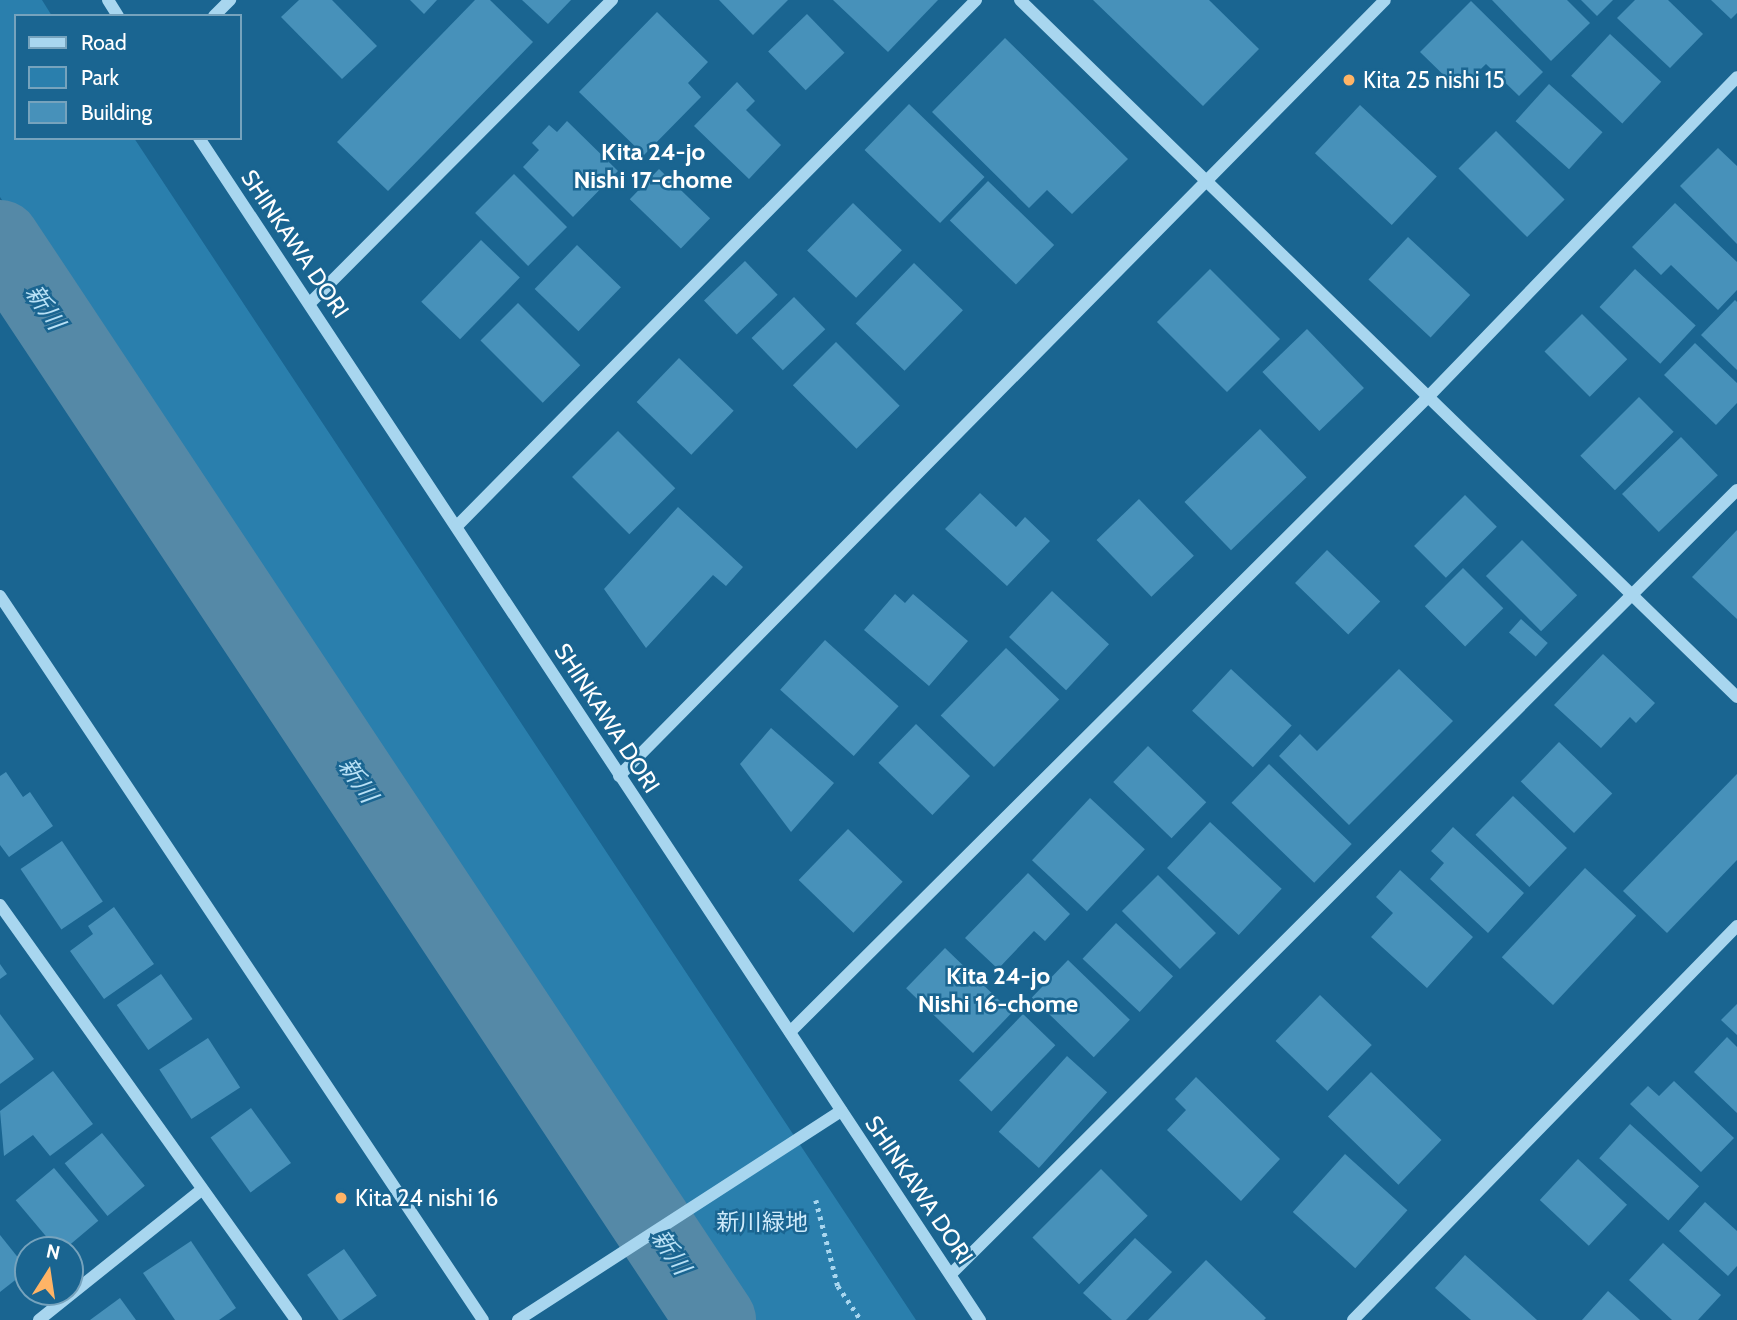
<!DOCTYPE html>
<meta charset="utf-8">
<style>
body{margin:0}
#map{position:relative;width:1737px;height:1320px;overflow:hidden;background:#1a6591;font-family:Cabin,"Noto Sans JP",sans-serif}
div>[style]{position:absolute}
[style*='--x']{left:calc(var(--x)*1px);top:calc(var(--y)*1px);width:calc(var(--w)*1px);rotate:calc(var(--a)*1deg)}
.green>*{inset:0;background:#2a7fad}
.river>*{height:80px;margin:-40px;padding:0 40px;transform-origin:40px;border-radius:40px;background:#5589a7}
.building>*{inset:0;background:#4791ba;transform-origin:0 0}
.path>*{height:4.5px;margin-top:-2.25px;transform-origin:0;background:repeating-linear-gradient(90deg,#a8d6ef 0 3.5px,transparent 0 8.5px)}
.minor>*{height:12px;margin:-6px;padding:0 6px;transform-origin:6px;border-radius:6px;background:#a8d6ef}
.dots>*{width:19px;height:19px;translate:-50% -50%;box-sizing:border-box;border:4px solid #1a6591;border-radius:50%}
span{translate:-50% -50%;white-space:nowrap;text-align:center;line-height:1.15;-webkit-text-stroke:5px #1a6591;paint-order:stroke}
.poi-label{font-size:23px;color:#fff}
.left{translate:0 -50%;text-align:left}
.street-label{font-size:23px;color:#fff}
.park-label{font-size:23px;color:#cfebfb}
.neighbourhood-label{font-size:24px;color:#fff;font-weight:700}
.water-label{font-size:24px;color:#b9e1f6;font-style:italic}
.legend{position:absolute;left:14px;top:14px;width:228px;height:126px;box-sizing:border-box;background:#1a6591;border:2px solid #76a3bd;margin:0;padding:9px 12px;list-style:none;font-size:21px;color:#fff}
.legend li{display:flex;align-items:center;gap:14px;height:35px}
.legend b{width:35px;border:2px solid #76a3bd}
.north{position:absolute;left:14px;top:1236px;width:70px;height:70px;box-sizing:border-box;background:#1a6591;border:2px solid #76a3bd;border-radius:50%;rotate:12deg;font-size:19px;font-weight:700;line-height:28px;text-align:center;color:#fff}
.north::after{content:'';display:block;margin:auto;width:24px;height:32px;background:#ffb466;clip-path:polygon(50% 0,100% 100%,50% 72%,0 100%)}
</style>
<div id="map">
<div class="green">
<i style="clip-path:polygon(0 0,42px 0,52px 16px,16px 16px,16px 138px,134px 138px,916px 1320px,738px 1320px,0 197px)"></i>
</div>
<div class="river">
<i style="--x:0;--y:240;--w:1296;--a:56.46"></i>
</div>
<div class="building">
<i style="clip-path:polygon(299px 0,332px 0,377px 46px,342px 79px,281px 17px)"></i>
<i style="clip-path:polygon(410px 0,437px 0,424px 14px)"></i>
<i style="clip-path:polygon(475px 0,490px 0,533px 42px,388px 191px,337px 142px)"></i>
<i style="clip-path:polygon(522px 0,571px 0,548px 24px)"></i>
<i style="clip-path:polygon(719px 0,788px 0,753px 35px)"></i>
<i style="clip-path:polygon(833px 0,938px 0,888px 52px)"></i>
<i style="clip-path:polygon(1093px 0,1209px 0,1259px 49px,1203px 106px)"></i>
<i style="clip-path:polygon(1492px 0,1567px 0,1590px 23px,1551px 61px)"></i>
<i style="clip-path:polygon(1581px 0,1613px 0,1597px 16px)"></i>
<i style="clip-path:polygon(1635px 0,1668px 0,1703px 34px,1670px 68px,1617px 18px)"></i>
<i style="clip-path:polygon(1711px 0,1737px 0,1737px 13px,1731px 19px)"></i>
<i style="clip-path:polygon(1471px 1px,1543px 72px,1519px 96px,1486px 64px,1459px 90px,1420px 52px)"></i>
<i style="clip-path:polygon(657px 12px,708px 62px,688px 83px,701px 97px,644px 155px,579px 92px)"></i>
<i style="left:807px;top:14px;width:54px;height:54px;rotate:46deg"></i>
<i style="left:1610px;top:34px;width:70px;height:57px;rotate:43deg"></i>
<i style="clip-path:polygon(1005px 38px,1128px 159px,1072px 214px,1047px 190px,1029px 208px,932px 112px)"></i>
<i style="clip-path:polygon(737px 82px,755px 101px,746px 110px,781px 145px,749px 179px,694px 126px)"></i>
<i style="left:1549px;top:84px;width:72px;height:50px;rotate:42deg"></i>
<i style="left:909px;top:104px;width:105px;height:64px;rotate:44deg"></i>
<i style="left:1360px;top:105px;width:105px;height:66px;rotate:43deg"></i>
<i style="clip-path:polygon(567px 121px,618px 171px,573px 217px,523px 167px,539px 150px,532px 143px,549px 125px,557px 132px)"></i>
<i style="left:1496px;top:131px;width:97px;height:53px;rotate:45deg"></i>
<i style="clip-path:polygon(1718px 148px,1737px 166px,1737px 244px,1680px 186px)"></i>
<i style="left:659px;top:169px;width:71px;height:42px;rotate:44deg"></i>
<i style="left:514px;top:174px;width:75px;height:55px;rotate:45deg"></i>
<i style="left:988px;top:181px;width:92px;height:55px;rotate:44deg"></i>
<i style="left:853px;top:203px;width:68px;height:66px;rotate:44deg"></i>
<i style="clip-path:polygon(1675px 203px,1737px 262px,1737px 290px,1718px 310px,1671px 265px,1661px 275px,1632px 247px)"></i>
<i style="left:1408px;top:237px;width:85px;height:58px;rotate:43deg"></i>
<i style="left:481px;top:240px;width:54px;height:86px;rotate:44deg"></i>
<i style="left:577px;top:245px;width:61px;height:61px;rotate:44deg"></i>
<i style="left:745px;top:261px;width:47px;height:57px;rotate:46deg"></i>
<i style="left:914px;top:263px;width:68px;height:84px;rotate:44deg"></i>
<i style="left:1210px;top:269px;width:99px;height:75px;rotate:45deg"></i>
<i style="left:1635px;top:269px;width:83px;height:52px;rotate:43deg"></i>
<i style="left:794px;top:297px;width:45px;height:59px;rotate:46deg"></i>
<i style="clip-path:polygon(1735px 300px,1737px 302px,1737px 370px,1701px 335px)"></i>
<i style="left:518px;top:303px;width:88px;height:53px;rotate:45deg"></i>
<i style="left:1582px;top:314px;width:64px;height:53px;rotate:45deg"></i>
<i style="left:1307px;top:329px;width:82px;height:62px;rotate:46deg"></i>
<i style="left:836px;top:342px;width:90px;height:61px;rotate:45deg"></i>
<i style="clip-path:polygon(1695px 343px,1737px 383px,1737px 403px,1716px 425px,1664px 375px)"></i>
<i style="left:679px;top:358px;width:76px;height:61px;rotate:44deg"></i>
<i style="left:1639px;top:397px;width:49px;height:83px;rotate:45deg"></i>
<i style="left:1260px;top:429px;width:67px;height:105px;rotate:46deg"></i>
<i style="left:618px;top:431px;width:81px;height:65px;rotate:45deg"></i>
<i style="left:1681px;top:437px;width:53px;height:82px;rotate:46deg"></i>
<i style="clip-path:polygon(980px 493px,1016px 527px,1025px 517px,1050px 541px,1007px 586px,945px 529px)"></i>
<i style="left:1465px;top:495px;width:45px;height:72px;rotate:45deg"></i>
<i style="left:1139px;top:499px;width:79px;height:59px;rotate:46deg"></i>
<i style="clip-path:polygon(678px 507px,743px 567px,726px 586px,713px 575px,646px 648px,604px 589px)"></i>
<i style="clip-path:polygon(1737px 530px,1737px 619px,1692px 577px)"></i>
<i style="left:1522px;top:540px;width:78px;height:51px;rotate:45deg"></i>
<i style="left:1327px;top:550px;width:74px;height:46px;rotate:44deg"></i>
<i style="left:1463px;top:568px;width:57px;height:54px;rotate:45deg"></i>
<i style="left:1052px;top:591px;width:78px;height:63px;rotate:43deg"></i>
<i style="clip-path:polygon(895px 594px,905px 603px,913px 594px,968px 641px,929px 686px,864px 630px)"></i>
<i style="left:1521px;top:619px;width:36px;height:18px;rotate:42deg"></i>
<i style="left:825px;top:640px;width:99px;height:67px;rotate:42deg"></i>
<i style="left:1006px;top:648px;width:74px;height:94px;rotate:44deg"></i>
<i style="clip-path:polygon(1603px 654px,1655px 703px,1636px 723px,1630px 717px,1601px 748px,1554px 705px)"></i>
<i style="left:1231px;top:669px;width:83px;height:57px;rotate:43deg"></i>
<i style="clip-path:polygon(1399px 669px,1453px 721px,1349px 825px,1279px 756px,1300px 734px,1317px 751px)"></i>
<i style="left:916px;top:724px;width:75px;height:54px;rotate:44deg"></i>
<i style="clip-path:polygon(771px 728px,834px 783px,791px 832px,740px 764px)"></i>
<i style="left:1559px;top:742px;width:74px;height:55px;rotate:44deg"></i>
<i style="left:1148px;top:746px;width:81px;height:50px;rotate:44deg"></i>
<i style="left:1269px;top:764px;width:115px;height:54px;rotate:44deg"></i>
<i style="clip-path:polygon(6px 772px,23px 797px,30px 792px,53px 826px,9px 857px,0 845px,0 776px)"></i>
<i style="clip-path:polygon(1737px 774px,1737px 860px,1667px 933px,1623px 891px)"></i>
<i style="left:1513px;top:796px;width:75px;height:54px;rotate:44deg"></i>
<i style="left:1090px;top:798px;width:75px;height:85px;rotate:43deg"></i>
<i style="left:1210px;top:822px;width:98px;height:63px;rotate:43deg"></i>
<i style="clip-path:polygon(1453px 827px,1524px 893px,1488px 933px,1430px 879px,1444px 863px,1431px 851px)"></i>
<i style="left:848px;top:829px;width:76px;height:71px;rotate:44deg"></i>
<i style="left:62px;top:841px;width:73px;height:50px;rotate:56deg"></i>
<i style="left:1585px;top:868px;width:70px;height:122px;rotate:43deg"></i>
<i style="clip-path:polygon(1400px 870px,1473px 937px,1427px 988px,1371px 937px,1393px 913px,1376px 897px)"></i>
<i style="clip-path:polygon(1028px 873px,1070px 914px,1045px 941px,1034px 931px,998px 969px,965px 938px)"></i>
<i style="left:1158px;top:875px;width:82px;height:51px;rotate:45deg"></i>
<i style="clip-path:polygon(114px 907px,154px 964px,104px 999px,70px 951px,93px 934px,88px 926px)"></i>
<i style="left:1116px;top:923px;width:78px;height:49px;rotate:43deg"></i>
<i style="left:945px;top:948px;width:93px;height:56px;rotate:44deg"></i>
<i style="left:1068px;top:960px;width:86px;height:52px;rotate:44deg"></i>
<i style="clip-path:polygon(0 964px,7px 974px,0 979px)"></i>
<i style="left:161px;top:974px;width:55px;height:54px;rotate:55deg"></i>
<i style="left:1320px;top:995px;width:72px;height:64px;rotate:44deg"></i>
<i style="clip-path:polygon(1737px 1004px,1737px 1035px,1721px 1020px)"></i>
<i style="clip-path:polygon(0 1014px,34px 1059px,0 1084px)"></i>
<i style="left:1023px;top:1014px;width:45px;height:92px;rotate:44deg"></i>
<i style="clip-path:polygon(1727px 1037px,1737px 1047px,1737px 1113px,1694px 1072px)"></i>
<i style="left:208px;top:1038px;width:59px;height:58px;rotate:57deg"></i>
<i style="left:1067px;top:1056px;width:54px;height:102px;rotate:42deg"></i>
<i style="clip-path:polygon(53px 1071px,93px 1124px,50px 1156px,33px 1135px,4px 1156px,0 1111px)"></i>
<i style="left:1371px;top:1072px;width:98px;height:62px;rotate:44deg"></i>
<i style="clip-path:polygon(1196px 1077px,1280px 1159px,1241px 1201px,1167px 1130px,1186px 1110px,1175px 1099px)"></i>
<i style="clip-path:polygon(1674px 1081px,1734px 1138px,1701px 1172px,1630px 1104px,1648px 1086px,1659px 1096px)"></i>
<i style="left:251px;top:1108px;width:68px;height:50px;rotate:54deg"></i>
<i style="left:1630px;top:1124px;width:93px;height:46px;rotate:42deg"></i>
<i style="left:102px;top:1133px;width:68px;height:48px;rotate:51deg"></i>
<i style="left:1345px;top:1154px;width:84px;height:78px;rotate:42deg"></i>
<i style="left:1578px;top:1159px;width:67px;height:56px;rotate:43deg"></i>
<i style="left:54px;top:1168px;width:69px;height:50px;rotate:50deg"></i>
<i style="left:1101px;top:1169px;width:66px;height:97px;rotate:45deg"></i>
<i style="clip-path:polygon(1705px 1202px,1737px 1231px,1737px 1266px,1728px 1276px,1679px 1231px)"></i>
<i style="clip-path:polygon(0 1235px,28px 1270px,0 1292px)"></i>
<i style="clip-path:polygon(1135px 1238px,1172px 1272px,1126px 1320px,1112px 1320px,1083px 1293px)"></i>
<i style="clip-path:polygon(191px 1241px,236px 1308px,219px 1320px,175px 1320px,143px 1273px)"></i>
<i style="clip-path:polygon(1663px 1243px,1721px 1295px,1698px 1320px,1672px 1320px,1629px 1280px)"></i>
<i style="left:344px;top:1249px;width:57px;height:45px;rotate:55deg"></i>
<i style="clip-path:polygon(1465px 1255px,1537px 1320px,1471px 1320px,1435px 1288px)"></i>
<i style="clip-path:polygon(1206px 1260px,1266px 1318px,1264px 1320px,1148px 1320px)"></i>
<i style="clip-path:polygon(1608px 1291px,1640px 1320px,1582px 1320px)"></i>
<i style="clip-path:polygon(120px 1298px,136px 1320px,90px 1320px)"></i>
</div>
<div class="path">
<i style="--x:816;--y:1200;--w:89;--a:75.7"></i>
<i style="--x:838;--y:1286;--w:41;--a:55.9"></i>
</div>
<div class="minor">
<i style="--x:108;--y:0;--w:19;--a:58"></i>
<i style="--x:1020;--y:0;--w:1000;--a:44.19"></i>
<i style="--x:214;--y:16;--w:23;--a:-45"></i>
<i style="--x:199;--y:138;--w:1417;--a:56.55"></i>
<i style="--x:310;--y:303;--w:428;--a:-45.1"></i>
<i style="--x:457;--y:526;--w:739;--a:-45.38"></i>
<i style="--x:0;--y:596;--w:870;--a:56.29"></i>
<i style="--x:619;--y:776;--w:1090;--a:-45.37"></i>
<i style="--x:0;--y:905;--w:510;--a:54.5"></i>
<i style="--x:790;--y:1032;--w:902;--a:-44.87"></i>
<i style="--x:1429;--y:396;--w:443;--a:-46"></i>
<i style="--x:951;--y:1274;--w:1110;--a:-44.93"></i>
<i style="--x:39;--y:1320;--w:208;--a:-38.7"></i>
<i style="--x:518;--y:1320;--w:385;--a:-32.9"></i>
<i style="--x:1353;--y:1320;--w:550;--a:-45.74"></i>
</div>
<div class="dots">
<i style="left:1349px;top:80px;background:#ffb466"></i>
<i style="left:341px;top:1198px;background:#ffb466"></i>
</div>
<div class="poi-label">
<span class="left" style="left:1363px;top:80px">Kita 25 nishi 15</span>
<span class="left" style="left:355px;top:1198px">Kita 24 nishi 16</span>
</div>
<div class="street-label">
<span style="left:295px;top:244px;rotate:56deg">SHINKAWA DORI</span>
<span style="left:607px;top:718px;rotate:57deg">SHINKAWA DORI</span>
<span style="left:919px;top:1190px;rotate:56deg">SHINKAWA DORI</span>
</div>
<div class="park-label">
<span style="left:762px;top:1222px">新川緑地</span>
</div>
<div class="neighbourhood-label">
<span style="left:653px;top:166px">Kita 24-jo<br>Nishi 17-chome</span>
<span style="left:998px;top:990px">Kita 24-jo<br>Nishi 16-chome</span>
</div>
<div class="water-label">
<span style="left:45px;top:307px;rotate:56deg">新川</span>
<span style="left:358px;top:780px;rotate:56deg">新川</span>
<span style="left:671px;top:1252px;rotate:56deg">新川</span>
</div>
<ul class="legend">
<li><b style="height:9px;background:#a8d6ef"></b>Road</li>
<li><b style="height:19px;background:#2a7fad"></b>Park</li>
<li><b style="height:19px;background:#4791ba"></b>Building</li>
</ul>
<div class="north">N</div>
</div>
